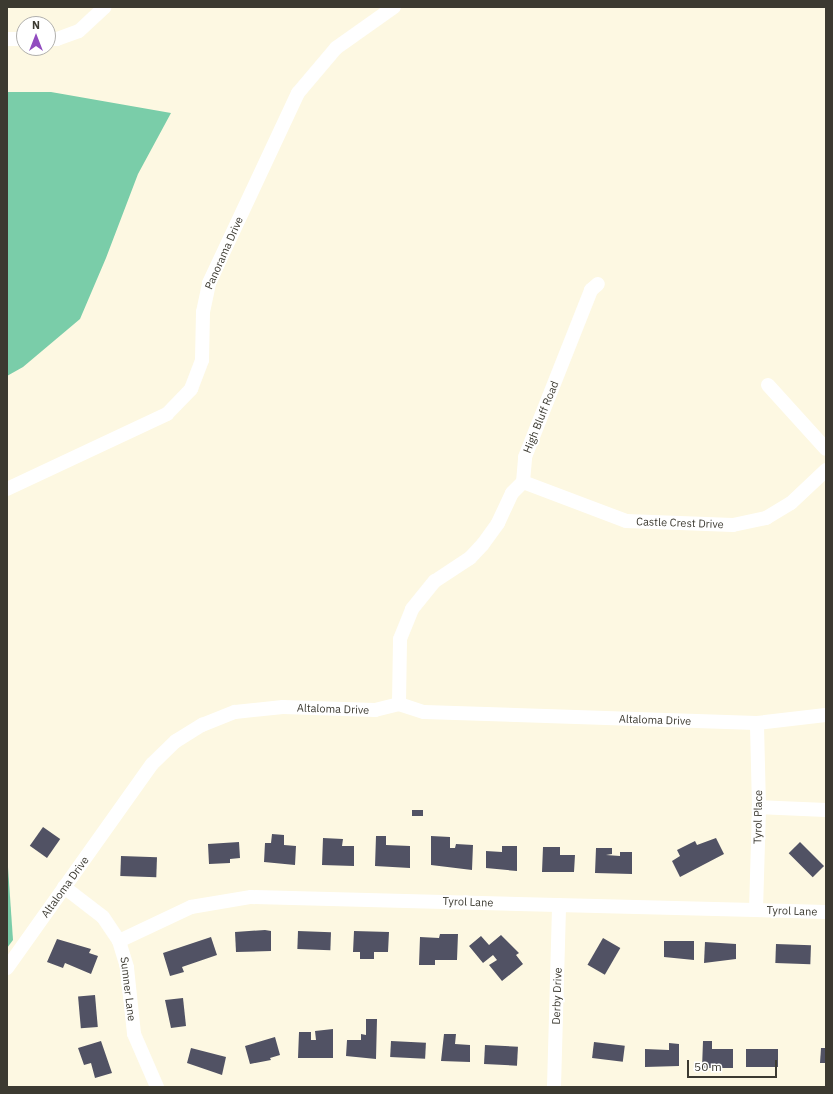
<!DOCTYPE html>
<style>
body{margin:0}
#map{position:relative;width:833px;height:1094px;overflow:hidden;background:#fdf8e2;font-family:"IBM Plex Sans",sans-serif}
div>[style]{position:absolute}
[style*='--x']{left:calc(var(--x)*1px);top:calc(var(--y)*1px);width:calc(var(--w)*1px);rotate:calc(var(--a)*1deg)}
.forest>*{inset:0;background:#7acda9}
.building>*{inset:0;background:#515264;transform-origin:0 0}
.minor>*{height:14px;margin:-7px;padding:0 7px;transform-origin:7px;border-radius:7px;background:#fff}
span{translate:-50% -50%;white-space:nowrap;text-align:center;line-height:1.15;-webkit-text-stroke:4px #fff;paint-order:stroke}
.street-label{font-size:11px;color:#3c3a31}
.frame{position:absolute;inset:0;border:8px solid #3c3a31;pointer-events:none}
.north{position:absolute;left:16px;top:16px;width:40px;height:40px;box-sizing:border-box;background:#fff;border:1px solid #b1b0ad;border-radius:50%;rotate:0deg;font-size:11px;font-weight:700;line-height:16px;text-align:center;color:#3c3a31}
.north::after{content:'';display:block;margin:auto;width:14px;height:18px;background:#914cbf;clip-path:polygon(50% 0,100% 100%,50% 72%,0 100%)}
.scale{position:absolute;left:687px;top:1060px;width:90px;height:18px;box-sizing:border-box;border:2px solid #3c3a31;border-top:0;padding-left:5px;font-size:12px;line-height:14px;white-space:nowrap;color:#3c3a31;-webkit-text-stroke:3px #fff;paint-order:stroke}
</style>
<div id="map">
<div class="forest">
<i style="clip-path:polygon(7px 92px,51px 92px,171px 113px,138px 174px,106px 258px,80px 319px,23px 367px,7px 376px)"></i>
<i style="clip-path:polygon(7px 853px,13px 940px,7px 948px)"></i>
</div>
<div class="building">
<i style="left:412px;top:810px;width:11px;height:6px"></i>
<i style="left:43px;top:827px;width:21px;height:23px;rotate:35deg"></i>
<i style="clip-path:polygon(272px 834px,284px 835px,284px 845px,296px 846px,295px 865px,264px 862px,265px 843px,271px 843px)"></i>
<i style="clip-path:polygon(376px 836px,386px 836px,386px 845px,410px 846px,410px 868px,375px 866px)"></i>
<i style="clip-path:polygon(431px 836px,450px 837px,450px 848px,455px 848px,456px 844px,473px 845px,472px 870px,431px 865px)"></i>
<i style="clip-path:polygon(323px 838px,343px 839px,342px 846px,354px 846px,354px 866px,322px 865px)"></i>
<i style="clip-path:polygon(716px 838px,724px 854px,680px 877px,672px 861px,680px 856px,677px 850px,695px 841px,697px 845px)"></i>
<i style="clip-path:polygon(239px 842px,240px 858px,230px 859px,230px 863px,209px 864px,208px 844px)"></i>
<i style="left:800px;top:842px;width:34px;height:16px;rotate:45deg"></i>
<i style="clip-path:polygon(502px 846px,517px 846px,517px 871px,486px 868px,486px 851px,502px 852px)"></i>
<i style="clip-path:polygon(543px 847px,560px 847px,560px 855px,575px 855px,574px 872px,542px 872px)"></i>
<i style="clip-path:polygon(596px 848px,612px 848px,612px 854px,606px 855px,620px 856px,620px 852px,632px 852px,632px 874px,595px 873px)"></i>
<i style="left:121px;top:856px;width:36px;height:20px;rotate:2deg"></i>
<i style="clip-path:polygon(265px 930px,271px 931px,271px 951px,236px 952px,235px 932px)"></i>
<i style="left:298px;top:931px;width:33px;height:18px;rotate:2deg"></i>
<i style="clip-path:polygon(354px 931px,389px 932px,388px 952px,374px 952px,374px 959px,360px 959px,360px 952px,353px 952px)"></i>
<i style="clip-path:polygon(440px 934px,458px 934px,457px 960px,435px 960px,435px 965px,419px 965px,420px 937px,439px 938px)"></i>
<i style="clip-path:polygon(501px 935px,519px 953px,516px 955px,523px 964px,502px 981px,489px 965px,497px 960px,493px 955px,483px 963px,469px 946px,481px 936px,489px 945px)"></i>
<i style="clip-path:polygon(211px 937px,217px 955px,182px 967px,184px 972px,170px 976px,163px 953px)"></i>
<i style="left:603px;top:938px;width:20px;height:31px;rotate:30deg"></i>
<i style="clip-path:polygon(57px 939px,91px 949px,89px 953px,98px 956px,91px 974px,65px 963px,63px 968px,47px 962px)"></i>
<i style="clip-path:polygon(664px 941px,694px 941px,694px 960px,664px 957px)"></i>
<i style="clip-path:polygon(705px 942px,736px 944px,736px 959px,704px 963px)"></i>
<i style="left:776px;top:944px;width:35px;height:19px;rotate:2deg"></i>
<i style="left:95px;top:995px;width:32px;height:17px;rotate:85deg"></i>
<i style="clip-path:polygon(183px 998px,186px 1026px,171px 1028px,165px 1000px)"></i>
<i style="clip-path:polygon(366px 1019px,377px 1019px,376px 1059px,346px 1056px,347px 1040px,361px 1040px,361px 1034px,366px 1035px)"></i>
<i style="clip-path:polygon(333px 1029px,333px 1058px,298px 1058px,299px 1032px,311px 1032px,311px 1040px,316px 1040px,315px 1031px)"></i>
<i style="clip-path:polygon(444px 1034px,456px 1034px,455px 1044px,470px 1045px,470px 1062px,441px 1061px)"></i>
<i style="clip-path:polygon(275px 1037px,280px 1055px,270px 1058px,271px 1060px,250px 1064px,245px 1046px)"></i>
<i style="clip-path:polygon(101px 1041px,112px 1073px,95px 1078px,91px 1063px,84px 1065px,78px 1048px)"></i>
<i style="left:391px;top:1041px;width:35px;height:16px;rotate:3deg"></i>
<i style="clip-path:polygon(703px 1041px,712px 1041px,712px 1049px,733px 1049px,733px 1068px,722px 1068px,722px 1071px,715px 1071px,715px 1068px,702px 1068px)"></i>
<i style="left:594px;top:1042px;width:31px;height:16px;rotate:7deg"></i>
<i style="clip-path:polygon(669px 1043px,679px 1044px,679px 1066px,645px 1067px,645px 1049px,669px 1050px)"></i>
<i style="left:485px;top:1045px;width:33px;height:19px;rotate:3deg"></i>
<i style="clip-path:polygon(191px 1048px,226px 1057px,222px 1075px,187px 1063px)"></i>
<i style="clip-path:polygon(821px 1048px,826px 1048px,826px 1063px,820px 1063px)"></i>
<i style="left:778px;top:1049px;width:18px;height:32px;rotate:90deg"></i>
</div>
<div class="minor">
<i style="--x:7;--y:39;--w:17;--a:0"></i>
<i style="--x:48;--y:39;--w:9;--a:0"></i>
<i style="--x:57;--y:39;--w:23;--a:-20"></i>
<i style="--x:79;--y:31;--w:35;--a:-43"></i>
<i style="--x:768;--y:385;--w:86;--a:47.8"></i>
<i style="--x:523;--y:482;--w:110;--a:20.7"></i>
<i style="--x:626;--y:521;--w:107;--a:2.1"></i>
<i style="--x:733;--y:525;--w:34;--a:-12"></i>
<i style="--x:766;--y:518;--w:29;--a:-31"></i>
<i style="--x:791;--y:503;--w:48;--a:-43.3"></i>
<i style="--x:7;--y:489;--w:177;--a:-25.1"></i>
<i style="--x:167;--y:414;--w:35;--a:-46"></i>
<i style="--x:191;--y:389;--w:31;--a:-69"></i>
<i style="--x:202;--y:360;--w:48;--a:-88.8"></i>
<i style="--x:203;--y:312;--w:30;--a:-78"></i>
<i style="--x:209;--y:283;--w:210;--a:-64.9"></i>
<i style="--x:298;--y:93;--w:59;--a:-49.8"></i>
<i style="--x:336;--y:48;--w:71;--a:-35.3"></i>
<i style="--x:399;--y:704;--w:65;--a:-89.1"></i>
<i style="--x:400;--y:639;--w:32;--a:-68"></i>
<i style="--x:412;--y:609;--w:36;--a:-51"></i>
<i style="--x:435;--y:581;--w:42;--a:-33.3"></i>
<i style="--x:470;--y:558;--w:19;--a:-47"></i>
<i style="--x:483;--y:544;--w:26;--a:-54"></i>
<i style="--x:498;--y:523;--w:33;--a:-65"></i>
<i style="--x:512;--y:493;--w:16;--a:-45"></i>
<i style="--x:523;--y:482;--w:25;--a:-85"></i>
<i style="--x:525;--y:457;--w:180;--a:-68.4"></i>
<i style="--x:591;--y:290;--w:9;--a:-41"></i>
<i style="--x:759;--y:807;--w:67;--a:2.6"></i>
<i style="--x:64;--y:887;--w:49;--a:37.6"></i>
<i style="--x:103;--y:917;--w:29;--a:56"></i>
<i style="--x:119;--y:941;--w:28;--a:73"></i>
<i style="--x:127;--y:968;--w:66;--a:83.9"></i>
<i style="--x:134;--y:1034;--w:58;--a:66.5"></i>
<i style="--x:756;--y:910;--w:103;--a:-88.3"></i>
<i style="--x:759;--y:807;--w:84;--a:-91.4"></i>
<i style="--x:119;--y:941;--w:80;--a:-25.3"></i>
<i style="--x:191;--y:907;--w:61;--a:-9.5"></i>
<i style="--x:251;--y:897;--w:575;--a:1.49"></i>
<i style="--x:7;--y:968;--w:250;--a:-54.6"></i>
<i style="--x:152;--y:764;--w:33;--a:-44"></i>
<i style="--x:176;--y:741;--w:31;--a:-32"></i>
<i style="--x:202;--y:725;--w:35;--a:-22"></i>
<i style="--x:235;--y:712;--w:48;--a:-5.9"></i>
<i style="--x:283;--y:707;--w:92;--a:1.9"></i>
<i style="--x:375;--y:710;--w:25;--a:-14"></i>
<i style="--x:399;--y:704;--w:26;--a:18"></i>
<i style="--x:424;--y:712;--w:333;--a:1.9"></i>
<i style="--x:757;--y:723;--w:69;--a:-6.6"></i>
<i style="--x:554;--y:1087;--w:182;--a:-88.4"></i>
</div>
<div class="street-label">
<span style="left:224px;top:253px;rotate:-66deg">Panorama Drive</span>
<span style="left:541px;top:417px;rotate:-68deg">High Bluff Road</span>
<span style="left:680px;top:523px;rotate:2deg">Castle Crest Drive</span>
<span style="left:333px;top:709px;rotate:2deg">Altaloma Drive</span>
<span style="left:655px;top:720px;rotate:2deg">Altaloma Drive</span>
<span style="left:758px;top:817px;rotate:-89deg">Tyrol Place</span>
<span style="left:65px;top:887px;rotate:-54deg">Altaloma Drive</span>
<span style="left:468px;top:902px;rotate:2deg">Tyrol Lane</span>
<span style="left:792px;top:911px;rotate:2deg">Tyrol Lane</span>
<span style="left:128px;top:989px;rotate:83deg">Sumner Lane</span>
<span style="left:557px;top:996px;rotate:-88deg">Derby Drive</span>
</div>
<div class="frame"></div>
<div class="north">N</div>
<div class="scale">50 m</div>
</div>
